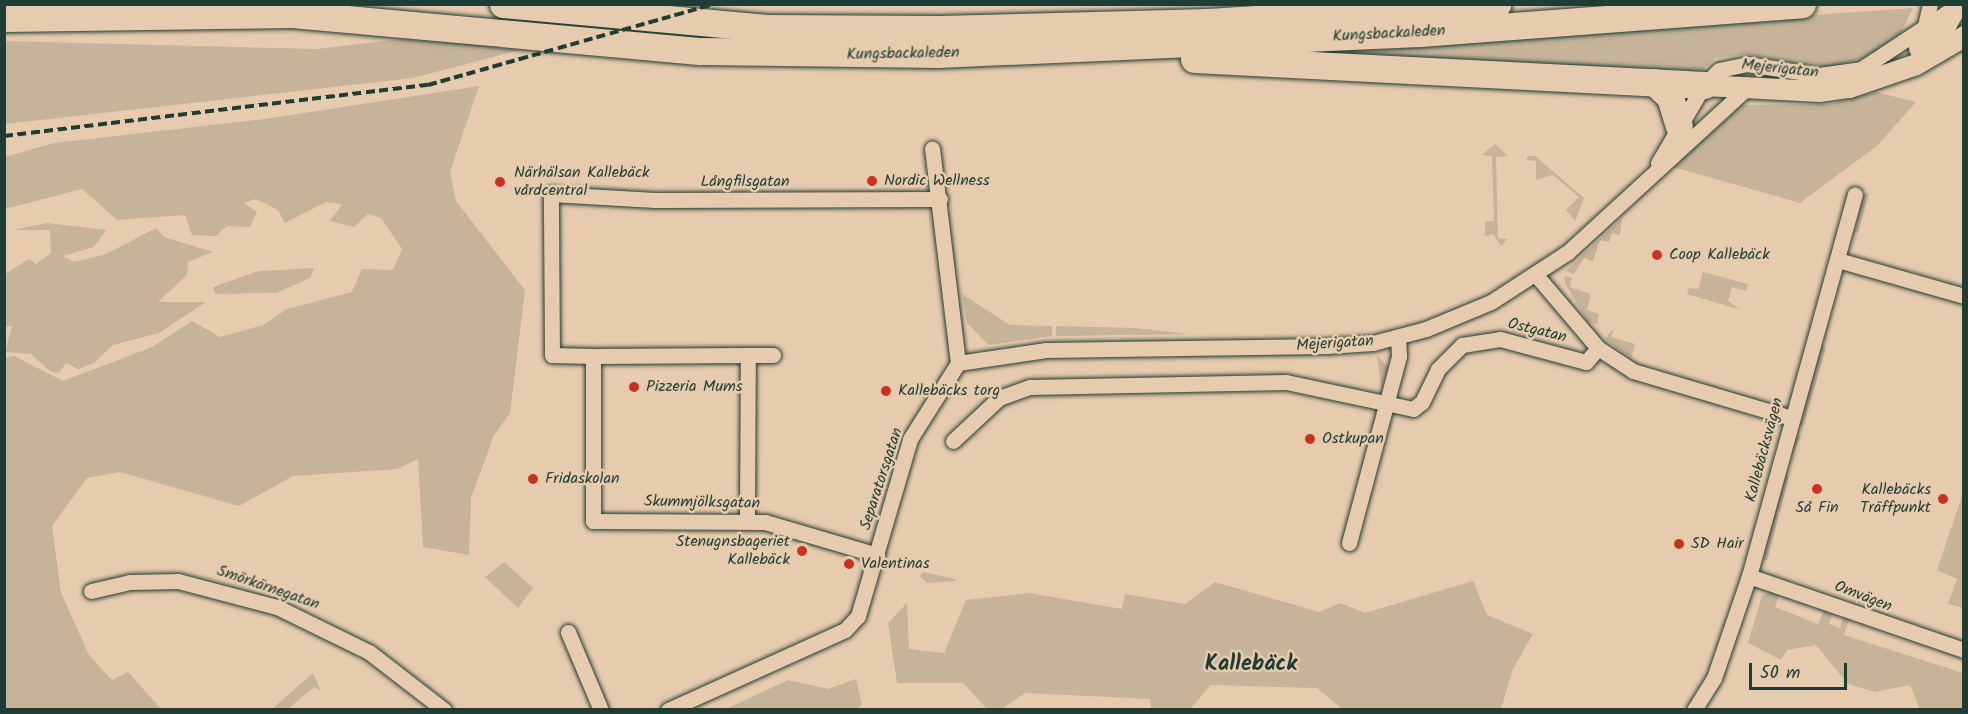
<!DOCTYPE html>
<meta charset="utf-8">
<style>
body{margin:0}
#map{position:relative;width:1968px;height:714px;overflow:hidden;background:#e7cbae;font-family:Kalam,sans-serif}
div>[style]{position:absolute}
[style*='--x']{left:calc(var(--x)*1px);top:calc(var(--y)*1px);width:calc(var(--w)*1px);rotate:calc(var(--a)*1deg)}
.green>*{inset:0;background:#c6b39a;transform-origin:0 0}
.roads{filter:drop-shadow(0 0 2px #1f3d34) drop-shadow(0 0 2px #1f3d34)}
.minor>*{height:15px;margin:-7.5px;padding:0 7.5px;transform-origin:7.5px;border-radius:7.5px;background:#e7cbae}
.secondary>*{height:21px;margin:-10.5px;padding:0 10.5px;transform-origin:10.5px;border-radius:10.5px;background:#e7cbae}
.motorway>*{height:27px;margin:-13.5px;padding:0 13.5px;transform-origin:13.5px;border-radius:13.5px;background:#e7cbae}
.rail>*{height:4px;margin-top:-2px;transform-origin:0;background:repeating-linear-gradient(90deg,#1f3d34 0 9px,transparent 0 13.5px)}
.dots>*{width:16px;height:16px;translate:-50% -50%;box-sizing:border-box;border:3px solid #e7cbae;border-radius:50%}
span{translate:-50% -50%;white-space:nowrap;text-align:center;line-height:1.15;-webkit-text-stroke:5px #e7cbae;paint-order:stroke}
.street-label{font-size:16px;color:#1f3d34}
.poi-label{font-size:16px;color:#1f3d34}
.left{translate:0 -50%;text-align:left}
.right{translate:-100% -50%;text-align:right}
.district-label{font-size:22px;color:#1f3d34;font-weight:700}
.frame{position:absolute;inset:0;border:6px solid #1f3d34;pointer-events:none}
.scale{position:absolute;left:1749px;top:663px;width:98px;height:27px;box-sizing:border-box;border:3px solid #1f3d34;border-top:0;padding-left:8px;font-size:18px;line-height:21px;white-space:nowrap;color:#1f3d34;-webkit-text-stroke:4px #e7cbae;paint-order:stroke}
</style>
<div id="map">
<div class="green">
<i style="clip-path:polygon(1913px 8px,1901px 33px,1869px 57px,1824px 69px,1747px 54px,1715px 58px,1698px 75px,1274px 53px)"></i>
<i style="clip-path:polygon(401px 39px,531px 47px,413px 78px,5px 124px,5px 41px,317px 49px)"></i>
<i style="clip-path:polygon(479px 86px,450px 172px,456px 201px,525px 290px,510px 413px,494px 435px,471px 498px,469px 555px,423px 547px,418px 459px,397px 469px,293px 476px,239px 506px,120px 472px,87px 478px,52px 526px,61px 593px,89px 655px,112px 680px,128px 672px,161px 709px,5px 709px,5px 358px,14px 356px,63px 381px,152px 347px,192px 321px,220px 337px,263px 325px,287px 309px,352px 292px,362px 269px,393px 270px,402px 249px,381px 218px,368px 214px,354px 227px,330px 221px,342px 204px,326px 202px,285px 223px,278px 210px,256px 199px,244px 203px,257px 212px,250px 227px,227px 226px,216px 236px,192px 235px,185px 215px,117px 220px,82px 189px,5px 209px,5px 157px,54px 143px,265px 119px)"></i>
<i style="clip-path:polygon(1876px 92px,1916px 102px,1877px 146px,1800px 203px,1673px 167px,1742px 105px,1829px 104px)"></i>
<i style="clip-path:polygon(1495px 144px,1508px 156px,1496px 157px,1498px 238px,1507px 239px,1501px 246px,1493px 234px,1485px 236px,1485px 222px,1494px 221px,1492px 156px,1482px 155px)"></i>
<i style="clip-path:polygon(1528px 156px,1535px 156px,1584px 198px,1575px 221px,1566px 210px,1579px 197px,1553px 175px,1536px 180px,1536px 161px,1526px 160px)"></i>
<i style="clip-path:polygon(1864px 193px,1869px 194px,1858px 233px,1855px 232px)"></i>
<i style="clip-path:polygon(1622px 218px,1620px 235px,1612px 233px,1609px 242px,1600px 240px,1593px 261px,1584px 258px,1574px 274px,1566px 271px)"></i>
<i style="clip-path:polygon(47px 223px,106px 230px,94px 247px,63px 256px,74px 262px,106px 254px,156px 228px,164px 237px,213px 252px,188px 262px,187px 275px,158px 302px,206px 302px,159px 333px,113px 345px,94px 363px,78px 369px,66px 363px,59px 373px,51px 372px,31px 354px,5px 352px,12px 326px,5px 327px,5px 274px,29px 259px,36px 264px,51px 253px,50px 230px,14px 230px)"></i>
<i style="clip-path:polygon(314px 268px,310px 278px,276px 293px,215px 294px,213px 287px,259px 271px)"></i>
<i style="clip-path:polygon(1703px 272px,1748px 284px,1746px 291px,1732px 287px,1728px 301px,1741px 310px,1687px 294px,1689px 288px,1698px 289px)"></i>
<i style="clip-path:polygon(1564px 276px,1572px 278px,1570px 287px,1591px 294px,1587px 310px,1599px 314px,1597px 324px,1588px 322px,1566px 285px)"></i>
<i style="clip-path:polygon(962px 294px,1010px 325px,1052px 326px,1052px 336px,988px 345px,967px 323px)"></i>
<i style="clip-path:polygon(1056px 326px,1135px 328px,1189px 334px,1056px 336px)"></i>
<i style="clip-path:polygon(1614px 328px,1611px 337px,1635px 344px,1631px 358px,1605px 339px)"></i>
<i style="clip-path:polygon(1820px 343px,1826px 348px,1803px 427px,1799px 425px)"></i>
<i style="clip-path:polygon(1377px 356px,1389px 367px,1381px 386px)"></i>
<i style="left:1797px;top:435px;width:4px;height:38px;rotate:27deg"></i>
<i style="left:1785px;top:475px;width:4px;height:38px;rotate:14deg"></i>
<i style="clip-path:polygon(1963px 493px,1964px 608px,1963px 608px,1948px 604px,1957px 579px,1937px 570px)"></i>
<i style="left:1775px;top:513px;width:4px;height:48px;rotate:14deg"></i>
<i style="clip-path:polygon(504px 562px,533px 588px,518px 608px,485px 577px)"></i>
<i style="clip-path:polygon(923px 572px,955px 579px,956px 581px,927px 583px,920px 576px)"></i>
<i style="clip-path:polygon(1473px 581px,1487px 615px,1533px 634px,1513px 669px,1501px 709px,1342px 709px,1317px 688px,1211px 685px,1190px 709px,1151px 709px,1150px 699px,1025px 693px,1002px 709px,987px 709px,963px 683px,897px 683px,888px 623px,907px 603px,909px 649px,944px 653px,966px 600px,1029px 593px,1122px 609px,1125px 594px,1185px 604px,1215px 582px,1319px 612px,1340px 603px,1365px 613px)"></i>
<i style="clip-path:polygon(1773px 590px,1780px 593px,1775px 607px,1818px 624px,1824px 610px,1833px 613px,1829px 624px,1840px 628px,1843px 617px,1849px 619px,1844px 635px,1963px 673px,1963px 709px,1920px 709px,1910px 685px,1875px 692px,1848px 684px,1816px 645px,1787px 650px,1781px 660px,1748px 643px,1762px 596px)"></i>
<i style="clip-path:polygon(313px 673px,321px 691px,314px 687px,288px 709px,272px 709px)"></i>
<i style="clip-path:polygon(856px 679px,862px 705px,856px 709px,726px 709px,788px 680px,828px 689px)"></i>
</div>
<div class="roads">
<div class="minor">
<i style="--x:1924;--y:30;--w:27;--a:-77"></i>
<i style="--x:1658;--y:163;--w:91;--a:-59.5"></i>
<i style="--x:1704;--y:85;--w:21;--a:-45"></i>
<i style="--x:1719;--y:70;--w:29;--a:-12"></i>
<i style="--x:1747;--y:64;--w:73;--a:8.7"></i>
<i style="--x:1819;--y:75;--w:42;--a:-8.1"></i>
<i style="--x:1861;--y:69;--w:109;--a:-33.4"></i>
<i style="--x:1838;--y:260;--w:131;--a:15.9"></i>
<i style="--x:1536;--y:275;--w:96;--a:49.7"></i>
<i style="--x:1598;--y:348;--w:42;--a:33.3"></i>
<i style="--x:1633;--y:371;--w:166;--a:16.5"></i>
<i style="--x:748;--y:355;--w:155;--a:179.6"></i>
<i style="--x:593;--y:356;--w:165;--a:90"></i>
<i style="--x:593;--y:521;--w:172;--a:0.3"></i>
<i style="--x:765;--y:522;--w:117;--a:16.4"></i>
<i style="--x:593;--y:356;--w:41;--a:-178.6"></i>
<i style="--x:552;--y:355;--w:161;--a:-90.4"></i>
<i style="--x:551;--y:194;--w:104;--a:3.3"></i>
<i style="--x:655;--y:200;--w:285;--a:-0.2"></i>
<i style="--x:958;--y:363;--w:89;--a:-8.4"></i>
<i style="--x:1046;--y:350;--w:281;--a:-0.8"></i>
<i style="--x:1327;--y:346;--w:46;--a:-3.7"></i>
<i style="--x:1373;--y:343;--w:55;--a:-14.8"></i>
<i style="--x:1426;--y:329;--w:70;--a:-22.6"></i>
<i style="--x:1491;--y:302;--w:92;--a:-33"></i>
<i style="--x:1568;--y:252;--w:243;--a:-42.5"></i>
<i style="--x:953;--y:441;--w:63;--a:-43.1"></i>
<i style="--x:999;--y:398;--w:33;--a:-20"></i>
<i style="--x:1030;--y:387;--w:256;--a:-1.1"></i>
<i style="--x:1286;--y:382;--w:130;--a:12"></i>
<i style="--x:1413;--y:409;--w:11;--a:-38"></i>
<i style="--x:1422;--y:402;--w:37;--a:-64"></i>
<i style="--x:1438;--y:369;--w:34;--a:-45"></i>
<i style="--x:1462;--y:345;--w:38;--a:-9"></i>
<i style="--x:1500;--y:339;--w:89;--a:15"></i>
<i style="--x:1586;--y:362;--w:18;--a:-49"></i>
<i style="--x:747;--y:520;--w:165;--a:-89.7"></i>
<i style="--x:748;--y:355;--w:25;--a:0"></i>
<i style="--x:1349;--y:543;--w:194;--a:-75"></i>
<i style="--x:1399;--y:356;--w:18;--a:-93"></i>
<i style="--x:1749;--y:576;--w:227;--a:19"></i>
<i style="--x:91;--y:591;--w:40;--a:-13"></i>
<i style="--x:130;--y:582;--w:48;--a:-1.2"></i>
<i style="--x:178;--y:581;--w:102;--a:14.7"></i>
<i style="--x:277;--y:607;--w:102;--a:26.1"></i>
<i style="--x:369;--y:652;--w:95;--a:37.7"></i>
<i style="--x:568;--y:632;--w:85;--a:67.1"></i>
<i style="--x:668;--y:710;--w:194;--a:-24.3"></i>
<i style="--x:845;--y:630;--w:19;--a:-47"></i>
<i style="--x:858;--y:616;--w:184;--a:-73.6"></i>
<i style="--x:910;--y:439;--w:90;--a:-57.7"></i>
<i style="--x:958;--y:363;--w:216;--a:-96.9"></i>
<i style="--x:1694;--y:710;--w:38;--a:-58"></i>
<i style="--x:1714;--y:678;--w:108;--a:-71.1"></i>
<i style="--x:1749;--y:576;--w:396;--a:-74.5"></i>
</div>
<div class="secondary">
<i style="--x:1919;--y:48;--w:29;--a:-36"></i>
<i style="--x:1942;--y:31;--w:31;--a:-61"></i>
<i style="--x:1704;--y:85;--w:115;--a:3"></i>
<i style="--x:1819;--y:91;--w:30;--a:-8"></i>
<i style="--x:1849;--y:87;--w:71;--a:-18.9"></i>
<i style="--x:1916;--y:64;--w:56;--a:-30.3"></i>
</div>
<div class="motorway">
<i style="--x:503;--y:4;--w:265;--a:5.2"></i>
<i style="--x:767;--y:28;--w:171;--a:0.3"></i>
<i style="--x:938;--y:29;--w:270;--a:-1.5"></i>
<i style="--x:1208;--y:22;--w:290;--a:-3.6"></i>
<i style="--x:4;--y:18;--w:288;--a:-0.8"></i>
<i style="--x:292;--y:14;--w:411;--a:5.2"></i>
<i style="--x:701;--y:51;--w:237;--a:0.7"></i>
<i style="--x:938;--y:54;--w:482;--a:-2.5"></i>
<i style="--x:1420;--y:33;--w:383;--a:-4.3"></i>
<i style="--x:1194;--y:59;--w:511;--a:2.92"></i>
<i style="--x:1654;--y:82;--w:22;--a:43"></i>
<i style="--x:1670;--y:97;--w:30;--a:73"></i>
</div>
</div>
<div class="rail">
<i style="--x:4;--y:136;--w:427;--a:-6.9"></i>
<i style="--x:428;--y:85;--w:297;--a:-15.8"></i>
</div>
<div class="dots">
<i style="left:872px;top:181px;background:#c8321e"></i>
<i style="left:500px;top:182px;background:#c8321e"></i>
<i style="left:1657px;top:255px;background:#c8321e"></i>
<i style="left:634px;top:387px;background:#c8321e"></i>
<i style="left:886px;top:391px;background:#c8321e"></i>
<i style="left:1310px;top:439px;background:#c8321e"></i>
<i style="left:533px;top:479px;background:#c8321e"></i>
<i style="left:1817px;top:489px;background:#c8321e"></i>
<i style="left:1943px;top:499px;background:#c8321e"></i>
<i style="left:1679px;top:544px;background:#c8321e"></i>
<i style="left:802px;top:551px;background:#c8321e"></i>
<i style="left:849px;top:564px;background:#c8321e"></i>
</div>
<div class="street-label">
<span style="left:1389px;top:34px;rotate:-3deg">Kungsbackaleden</span>
<span style="left:903px;top:54px;rotate:-1deg">Kungsbackaleden</span>
<span style="left:1780px;top:69px;rotate:6deg">Mejerigatan</span>
<span style="left:745px;top:182px">Långfilsgatan</span>
<span style="left:1537px;top:331px;rotate:14deg">Ostgatan</span>
<span style="left:1335px;top:344px;rotate:-4deg">Mejerigatan</span>
<span style="left:1765px;top:450px;rotate:-75deg">Kallebäcksvägen</span>
<span style="left:882px;top:479px;rotate:-72deg">Separatorsgatan</span>
<span style="left:702px;top:503px;rotate:1deg">Skummjölksgatan</span>
<span style="left:268px;top:588px;rotate:19deg">Smörkärnegatan</span>
<span style="left:1863px;top:597px;rotate:21deg">Omvägen</span>
</div>
<div class="poi-label">
<span class="left" style="left:514px;top:182px">Närhälsan Kallebäck<br>vårdcentral</span>
<span class="left" style="left:884px;top:181px">Nordic Wellness</span>
<span class="left" style="left:1669px;top:255px">Coop Kallebäck</span>
<span class="left" style="left:646px;top:387px">Pizzeria Mums</span>
<span class="left" style="left:898px;top:391px">Kallebäcks torg</span>
<span class="left" style="left:1322px;top:439px">Ostkupan</span>
<span class="left" style="left:545px;top:479px">Fridaskolan</span>
<span class="right" style="left:1931px;top:499px">Kallebäcks<br>Träffpunkt</span>
<span style="left:1817px;top:508px">Så Fin</span>
<span class="right" style="left:790px;top:551px">Stenugnsbageriet<br>Kallebäck</span>
<span class="left" style="left:1691px;top:544px">SD Hair</span>
<span class="left" style="left:861px;top:564px">Valentinas</span>
</div>
<div class="district-label">
<span style="left:1251px;top:665px">Kallebäck</span>
</div>
<div class="frame"></div>
<div class="scale">50 m</div>
</div>
